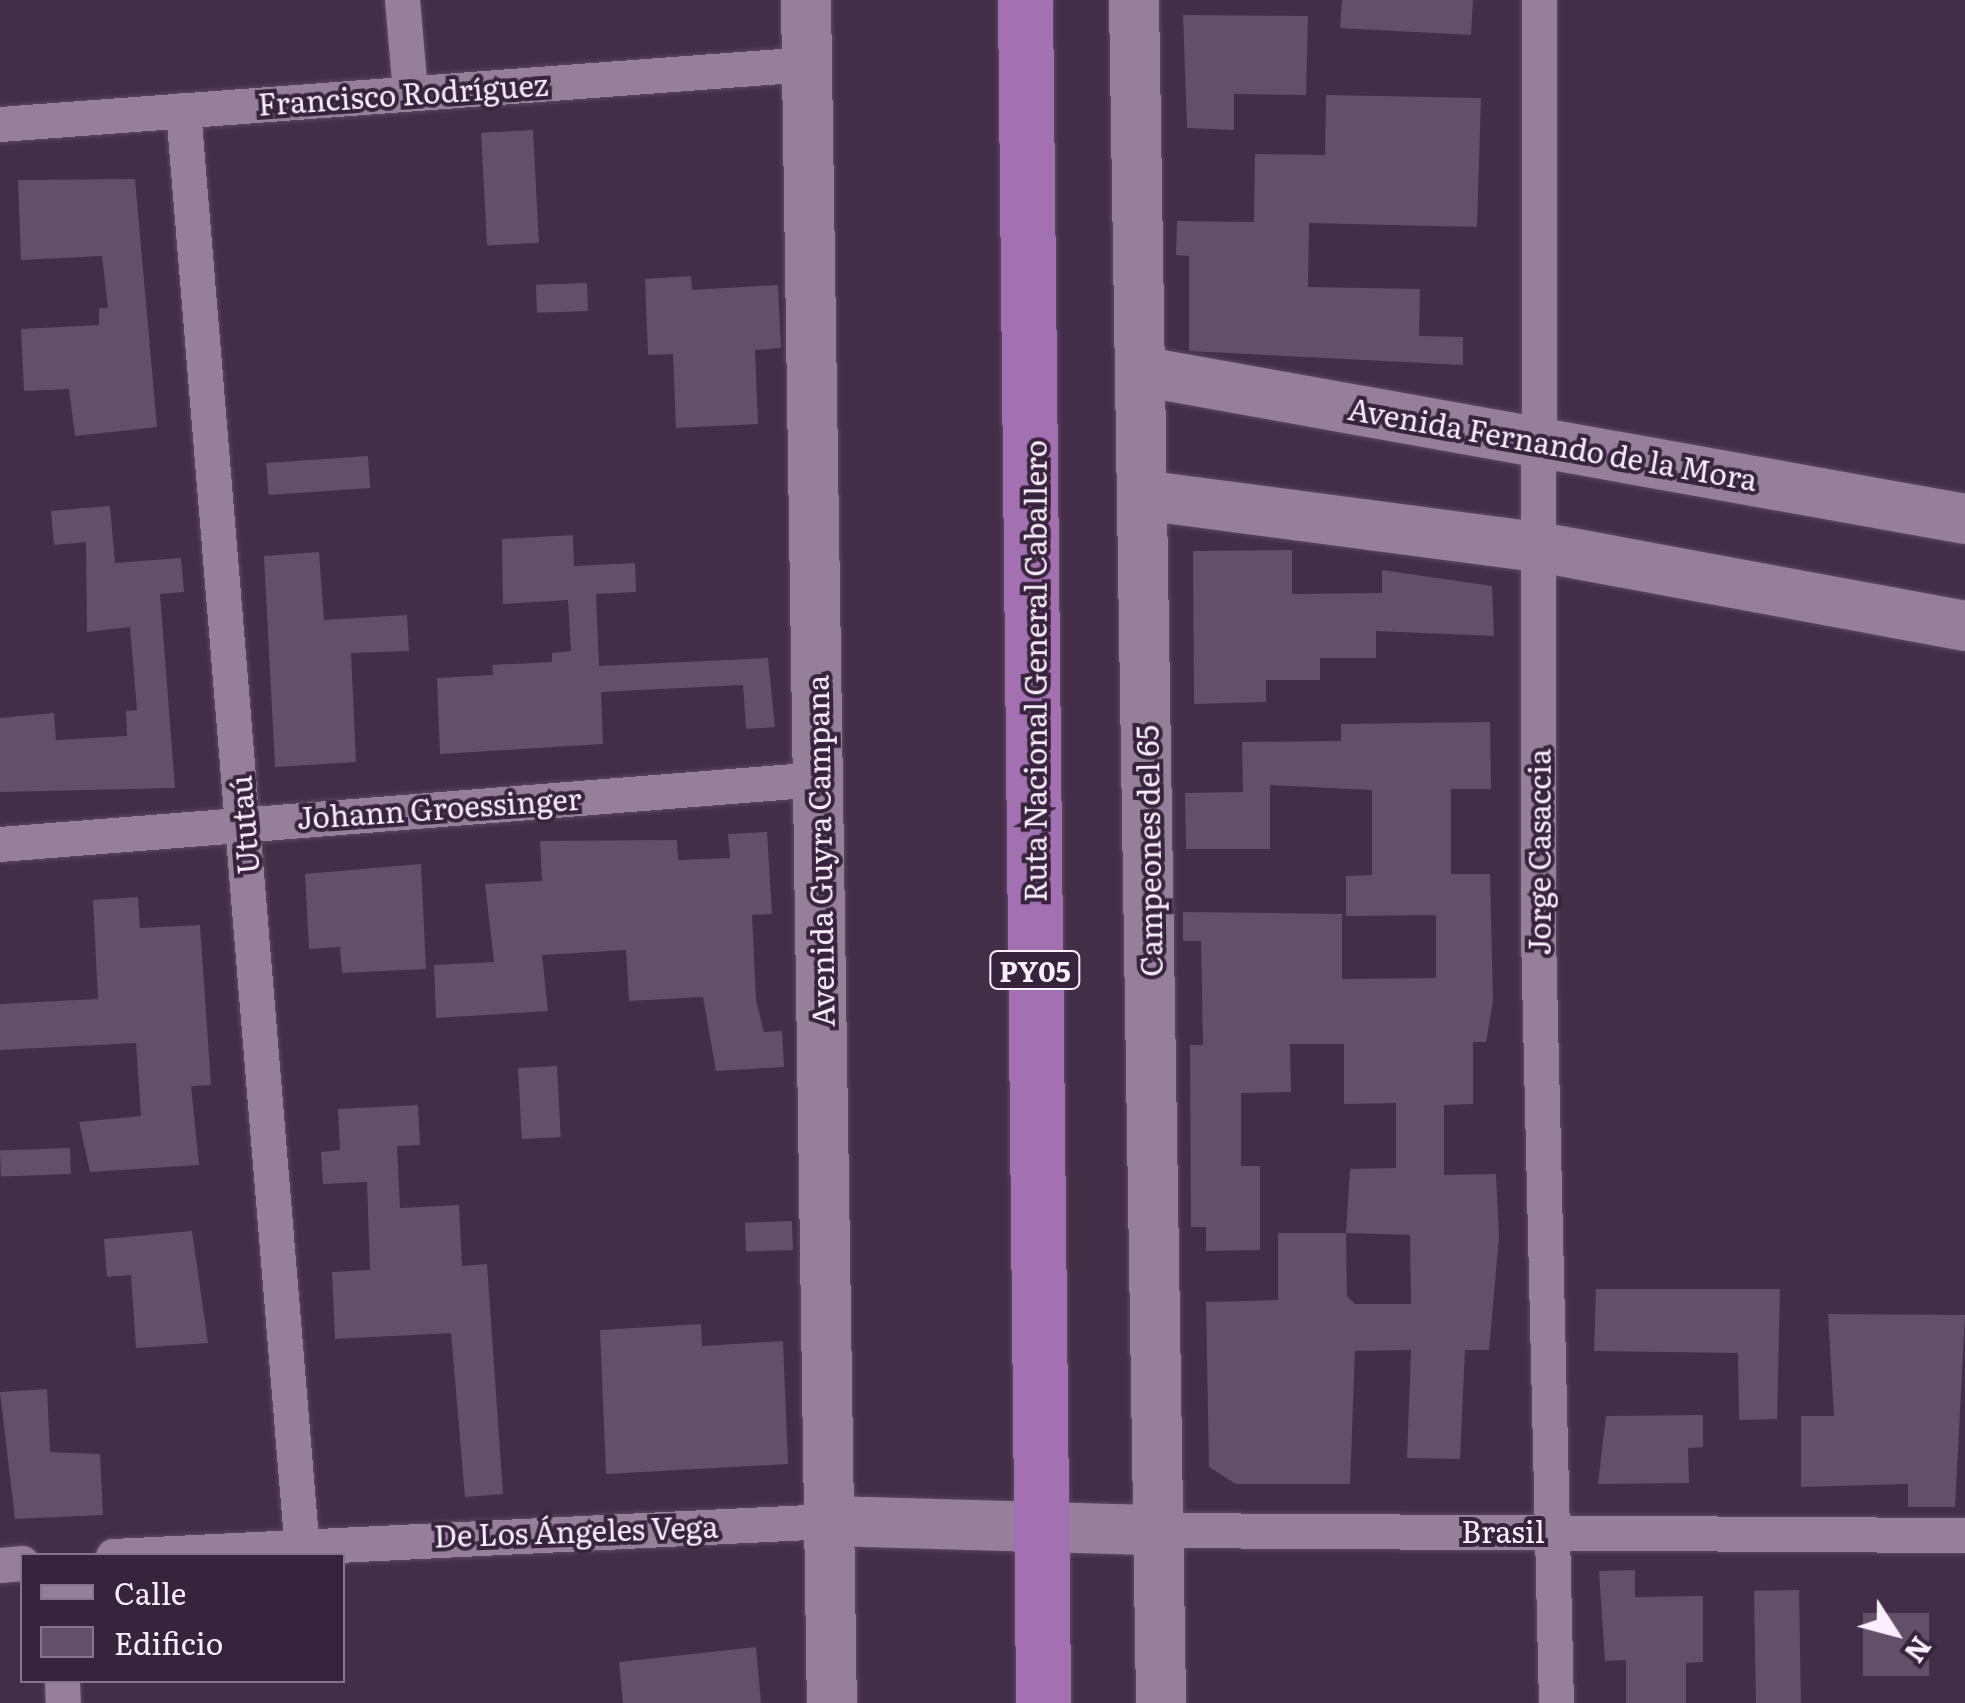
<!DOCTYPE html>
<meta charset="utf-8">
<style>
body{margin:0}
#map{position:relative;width:1965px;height:1703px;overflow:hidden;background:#422e47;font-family:Literata,serif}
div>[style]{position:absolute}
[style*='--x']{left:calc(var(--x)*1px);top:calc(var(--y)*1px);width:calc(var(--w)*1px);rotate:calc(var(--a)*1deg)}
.building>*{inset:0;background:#634f69;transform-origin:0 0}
.roads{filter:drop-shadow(0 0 2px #5b4a5f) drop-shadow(0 0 2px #5b4a5f)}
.street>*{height:35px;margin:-17.5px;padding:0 17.5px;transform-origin:17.5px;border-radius:17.5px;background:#957f9b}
.secondary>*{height:50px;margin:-25px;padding:0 25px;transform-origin:25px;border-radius:25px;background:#957f9b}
.highway>*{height:55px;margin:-27.5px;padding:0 27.5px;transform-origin:27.5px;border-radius:27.5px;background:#a370b2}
span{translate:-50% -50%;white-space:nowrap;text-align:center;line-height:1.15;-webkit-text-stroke:8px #37243c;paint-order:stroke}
.shield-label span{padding:2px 8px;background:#37243c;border:2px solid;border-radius:8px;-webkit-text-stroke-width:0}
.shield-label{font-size:28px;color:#fbefff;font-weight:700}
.street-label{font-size:30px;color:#fbefff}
.legend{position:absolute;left:20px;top:1553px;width:325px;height:130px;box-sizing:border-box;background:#37243c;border:2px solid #85758a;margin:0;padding:12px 18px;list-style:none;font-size:30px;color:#fbefff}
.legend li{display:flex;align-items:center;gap:20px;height:50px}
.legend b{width:50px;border:2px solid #85758a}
.north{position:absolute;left:1845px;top:1583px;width:100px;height:100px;-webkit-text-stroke:8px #37243c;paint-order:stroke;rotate:126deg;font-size:28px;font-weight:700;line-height:40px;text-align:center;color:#fbefff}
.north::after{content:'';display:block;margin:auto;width:35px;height:45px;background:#fbefff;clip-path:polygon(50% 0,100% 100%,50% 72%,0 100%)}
</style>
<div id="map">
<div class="building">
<i style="clip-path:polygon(1342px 0,1473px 0,1471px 35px,1340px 28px)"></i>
<i style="clip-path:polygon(1183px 15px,1308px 16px,1306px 95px,1234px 94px,1234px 130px,1187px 128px)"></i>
<i style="clip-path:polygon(1326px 95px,1481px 98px,1477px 227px,1309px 223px,1308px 287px,1420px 289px,1419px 336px,1463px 337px,1463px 365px,1189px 351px,1189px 256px,1176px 255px,1177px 221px,1254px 222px,1255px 154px,1325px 155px)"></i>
<i style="left:533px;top:130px;width:113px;height:52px;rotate:87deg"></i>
<i style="clip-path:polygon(135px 179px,157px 427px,75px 436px,69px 389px,24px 391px,21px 329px,99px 325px,99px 308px,108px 308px,102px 256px,21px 260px,18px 180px)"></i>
<i style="clip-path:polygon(691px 276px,692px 290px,778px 285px,781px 348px,755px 350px,758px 424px,676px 428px,673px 354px,648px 355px,645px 279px)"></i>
<i style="left:587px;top:283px;width:28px;height:51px;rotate:88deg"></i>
<i style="left:368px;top:456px;width:32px;height:102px;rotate:86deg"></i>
<i style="clip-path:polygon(110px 506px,115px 563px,181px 558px,184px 592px,160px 594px,175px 788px,0 792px,0 718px,54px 713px,56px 740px,127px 736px,126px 711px,137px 710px,130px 627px,87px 632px,86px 542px,54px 545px,51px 511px)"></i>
<i style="clip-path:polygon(573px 535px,574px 566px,635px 563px,636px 592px,596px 594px,599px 666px,768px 658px,775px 727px,746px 729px,743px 685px,601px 692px,603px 744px,440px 754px,437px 678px,493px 675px,492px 665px,552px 662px,552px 653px,571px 651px,568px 600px,503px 604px,502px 539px)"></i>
<i style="clip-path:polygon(1292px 550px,1292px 594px,1382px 593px,1382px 570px,1492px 586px,1494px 636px,1376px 631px,1376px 658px,1320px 658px,1320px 680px,1266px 680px,1266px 702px,1194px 704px,1193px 551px)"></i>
<i style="clip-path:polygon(319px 552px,324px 620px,407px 615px,409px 651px,351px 653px,356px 762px,275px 767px,264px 556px)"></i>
<i style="clip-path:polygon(evenodd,1490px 722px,1491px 789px,1451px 789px,1451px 874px,1490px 874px,1493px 1001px,1486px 1042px,1473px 1042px,1473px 1104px,1444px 1105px,1444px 1175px,1496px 1174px,1499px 1237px,1489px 1350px,1465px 1350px,1460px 1459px,1407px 1458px,1411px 1350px,1355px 1351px,1350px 1484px,1236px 1484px,1209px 1467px,1206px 1302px,1278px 1300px,1278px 1233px,1346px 1233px,1350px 1169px,1396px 1168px,1396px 1103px,1344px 1104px,1344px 1044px,1290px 1044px,1291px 1092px,1241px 1093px,1241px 1166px,1260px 1166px,1260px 1250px,1206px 1251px,1206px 1227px,1191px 1227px,1190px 1045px,1203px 1045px,1201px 941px,1183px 941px,1183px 912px,1342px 914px,1342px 979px,1436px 978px,1436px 915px,1346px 916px,1346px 876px,1372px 875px,1372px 790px,1270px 785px,1270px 849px,1186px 849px,1185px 793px,1243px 792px,1242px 742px,1341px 741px,1341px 724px,1490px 722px,1346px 1233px,1410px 1235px,1411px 1304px,1355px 1304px,1347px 1296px,1346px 1233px)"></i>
<i style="clip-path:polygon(767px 832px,772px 914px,752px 915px,756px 1000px,764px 1032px,782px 1031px,784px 1067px,716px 1071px,703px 997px,629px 1001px,626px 950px,542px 955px,548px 1011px,436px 1018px,434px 965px,494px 962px,485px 884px,542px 881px,540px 841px,677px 840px,678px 860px,730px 858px,728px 834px)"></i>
<i style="clip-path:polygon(421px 864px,426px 969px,342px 973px,340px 947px,309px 949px,305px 874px)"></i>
<i style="clip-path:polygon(138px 897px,140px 928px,200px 925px,211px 1085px,191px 1086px,199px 1165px,90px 1172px,79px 1122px,141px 1116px,136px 1043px,0 1050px,0 1004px,98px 999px,93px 900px)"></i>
<i style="left:557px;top:1066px;width:71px;height:39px;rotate:87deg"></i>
<i style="clip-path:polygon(418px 1105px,420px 1145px,397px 1146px,400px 1208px,459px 1205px,462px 1266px,487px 1264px,503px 1494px,465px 1497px,451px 1333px,335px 1339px,332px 1272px,370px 1270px,367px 1182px,323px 1184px,321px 1152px,340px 1150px,338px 1109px)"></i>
<i style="left:70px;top:1148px;width:26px;height:70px;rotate:88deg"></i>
<i style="left:792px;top:1221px;width:29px;height:47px;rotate:88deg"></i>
<i style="clip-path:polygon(192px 1231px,208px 1343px,136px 1348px,131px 1275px,107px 1277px,104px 1239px)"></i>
<i style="clip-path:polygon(1596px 1289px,1780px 1289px,1777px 1419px,1739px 1420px,1738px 1353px,1594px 1351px)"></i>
<i style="clip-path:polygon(1828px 1314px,1965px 1315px,1955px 1507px,1908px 1507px,1908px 1484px,1801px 1487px,1801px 1416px,1834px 1416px)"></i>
<i style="clip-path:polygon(701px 1324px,702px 1346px,783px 1341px,788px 1464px,606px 1474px,600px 1330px)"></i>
<i style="clip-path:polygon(47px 1389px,50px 1452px,100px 1454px,103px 1515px,15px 1519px,0 1392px)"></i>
<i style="clip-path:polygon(1703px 1415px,1703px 1447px,1688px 1448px,1689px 1483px,1598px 1484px,1606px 1416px)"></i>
<i style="clip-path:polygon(1635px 1570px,1635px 1597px,1703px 1596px,1703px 1662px,1686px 1663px,1686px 1703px,1626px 1703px,1626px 1660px,1605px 1661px,1599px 1571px)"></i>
<i style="left:1799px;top:1590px;width:113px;height:45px;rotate:89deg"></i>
<i style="left:1929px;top:1613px;width:63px;height:66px;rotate:90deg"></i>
<i style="clip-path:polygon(756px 1647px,761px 1703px,623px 1703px,619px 1662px)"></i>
</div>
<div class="roads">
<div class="street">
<i style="--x:402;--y:0;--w:91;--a:85"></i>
<i style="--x:1539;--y:0;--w:935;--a:90.06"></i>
<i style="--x:1538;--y:935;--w:768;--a:88.66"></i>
<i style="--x:183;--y:110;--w:1435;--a:85.28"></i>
<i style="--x:0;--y:124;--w:809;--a:-4.25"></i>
<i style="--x:0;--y:844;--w:821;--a:-4.54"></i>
<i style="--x:1159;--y:1530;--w:806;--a:0.36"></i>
<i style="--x:113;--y:1556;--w:717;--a:-2.8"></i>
<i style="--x:0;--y:1565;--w:22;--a:-5"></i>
<i style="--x:62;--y:1680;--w:23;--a:88"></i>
</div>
<div class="secondary">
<i style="--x:806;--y:0;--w:1703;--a:89.13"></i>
<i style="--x:1134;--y:0;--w:1703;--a:89.09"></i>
<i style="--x:1140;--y:371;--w:838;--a:10.17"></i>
<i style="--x:1142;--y:495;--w:400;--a:7.5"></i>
<i style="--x:1539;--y:547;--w:433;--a:10.5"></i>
<i style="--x:829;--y:1521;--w:330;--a:1.6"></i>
</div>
<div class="highway">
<i style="--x:1025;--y:0;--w:1703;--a:89.39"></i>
</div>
</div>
<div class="shield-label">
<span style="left:1035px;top:970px">PY05</span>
</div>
<div class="street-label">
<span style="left:403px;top:93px;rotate:-4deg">Francisco Rodríguez</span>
<span style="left:1553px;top:443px;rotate:10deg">Avenida Fernando de la Mora</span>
<span style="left:1034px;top:671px;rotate:-90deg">Ruta Nacional General Caballero</span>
<span style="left:439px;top:807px;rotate:-4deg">Johann Groessinger</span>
<span style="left:243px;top:825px;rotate:-95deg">Ututaú</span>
<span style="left:819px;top:851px;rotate:-91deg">Avenida Guyra Campana</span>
<span style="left:1148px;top:851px;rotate:-91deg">Campeones del 65</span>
<span style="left:1538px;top:852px;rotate:-90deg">Jorge Casaccia</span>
<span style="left:576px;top:1530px;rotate:-2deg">De Los Ángeles Vega</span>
<span style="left:1503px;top:1530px">Brasil</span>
</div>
<ul class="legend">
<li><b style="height:12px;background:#957f9b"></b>Calle</li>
<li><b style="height:28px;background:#634f69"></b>Edificio</li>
</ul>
<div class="north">N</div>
</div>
